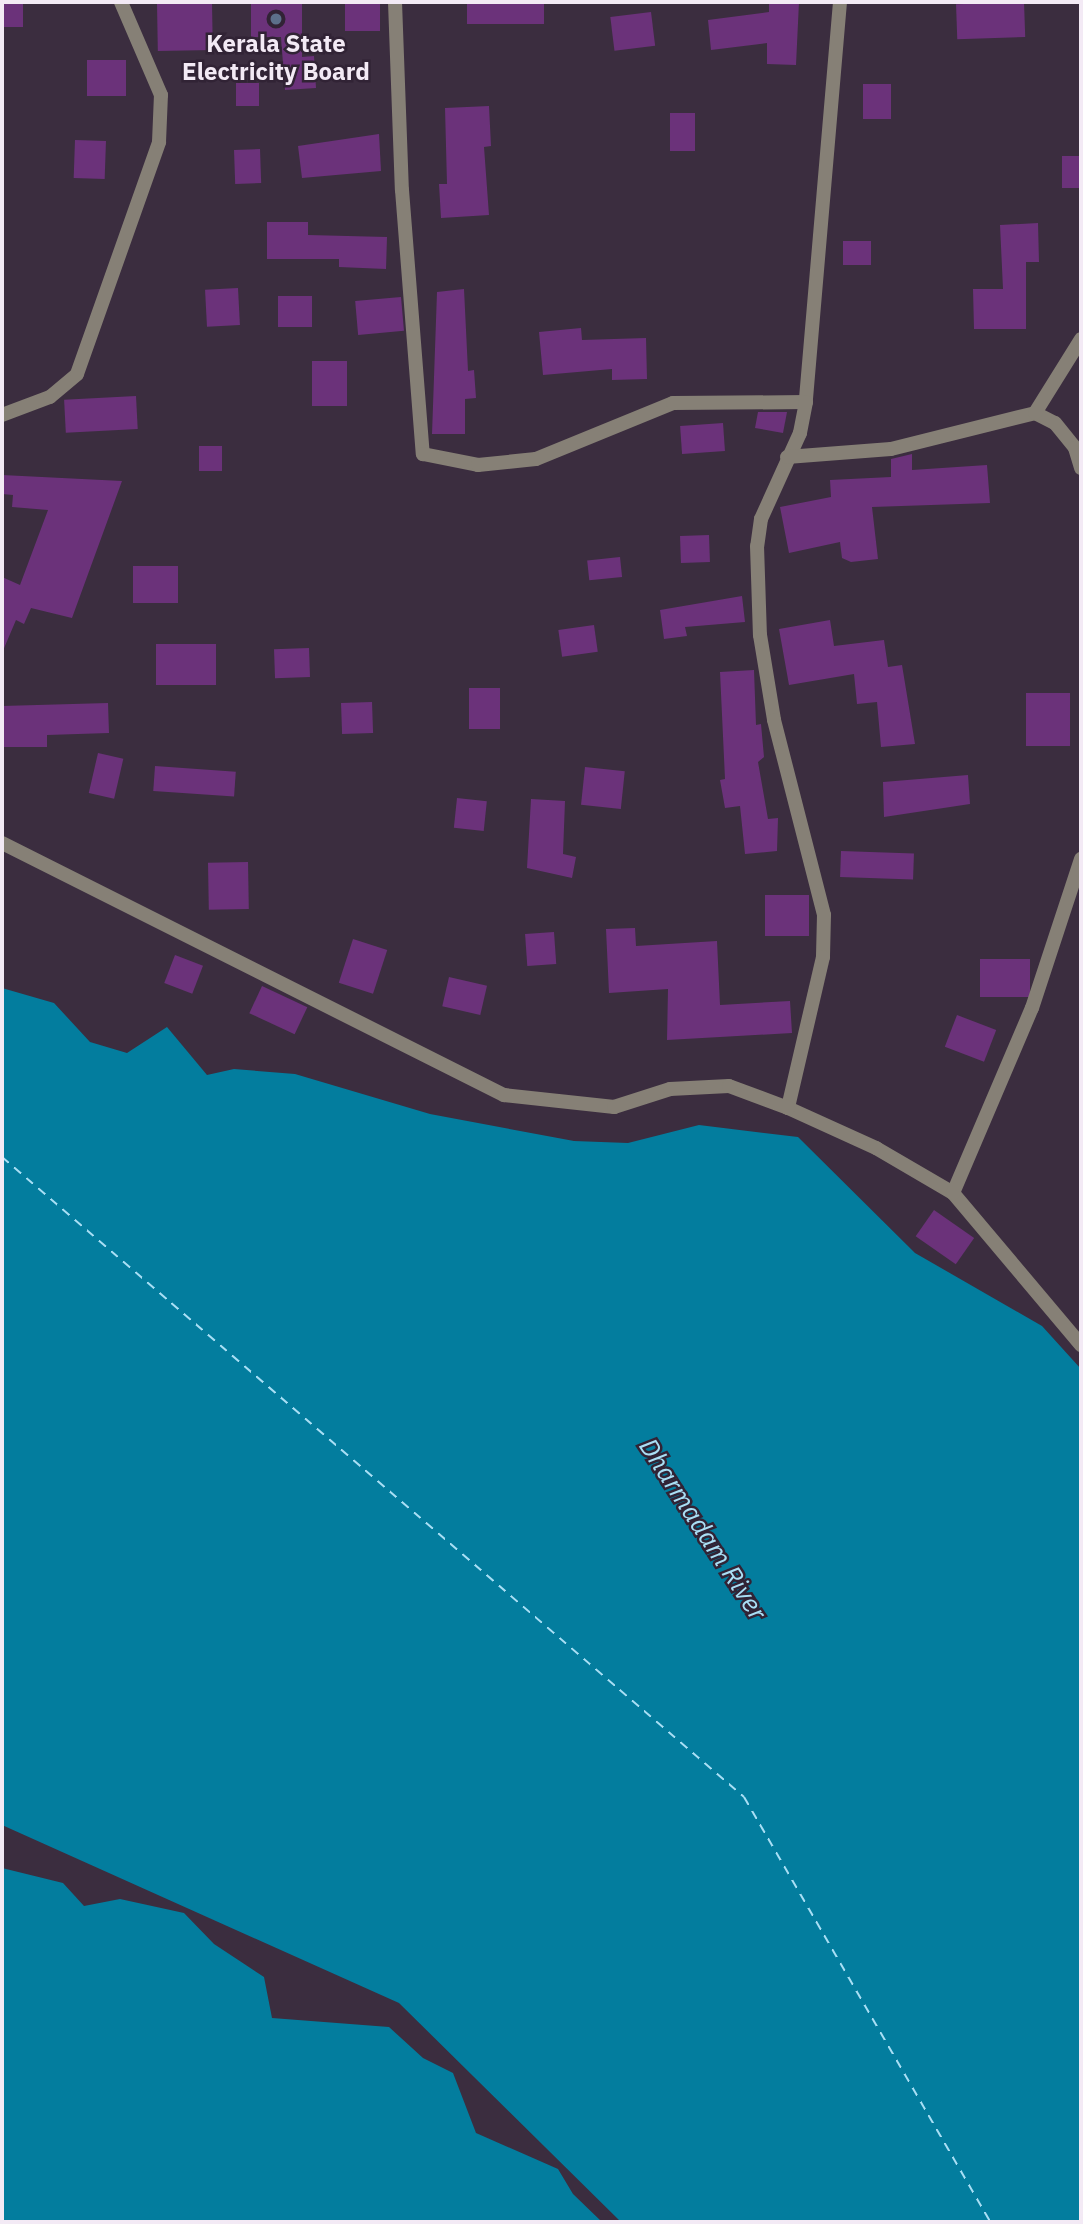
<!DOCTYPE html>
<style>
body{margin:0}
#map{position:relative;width:1083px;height:2224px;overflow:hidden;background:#3b2d3f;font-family:"IBM Plex Sans",sans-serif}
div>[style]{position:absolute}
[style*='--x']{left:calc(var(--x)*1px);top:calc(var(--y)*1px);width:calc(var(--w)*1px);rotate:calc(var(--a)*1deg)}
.water>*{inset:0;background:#037d9e}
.ferry>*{height:2px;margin-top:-1px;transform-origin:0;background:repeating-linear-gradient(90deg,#a9dff5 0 9px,transparent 0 16px)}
.building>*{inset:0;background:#6b327a;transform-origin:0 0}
.minor>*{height:14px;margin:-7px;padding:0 7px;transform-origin:7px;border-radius:7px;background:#868076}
.dots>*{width:19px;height:19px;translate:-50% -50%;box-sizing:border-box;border:4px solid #312335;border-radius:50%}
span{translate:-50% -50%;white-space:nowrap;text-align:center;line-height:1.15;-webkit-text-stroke:5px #312335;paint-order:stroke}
.poi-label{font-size:24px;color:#f3eaf5;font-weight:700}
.water-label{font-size:26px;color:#a9dff5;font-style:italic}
.frame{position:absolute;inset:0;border:4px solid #f3eaf5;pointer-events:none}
</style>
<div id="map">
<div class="water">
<i style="clip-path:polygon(2px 988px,54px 1003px,90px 1042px,127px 1053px,167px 1027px,207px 1075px,234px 1069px,295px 1074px,430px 1114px,574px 1141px,628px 1143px,699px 1125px,798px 1137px,915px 1253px,1042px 1326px,1081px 1369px,1081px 2222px,621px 2222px,399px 2003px,2px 1825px)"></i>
<i style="clip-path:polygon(2px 1868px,63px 1883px,84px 1906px,120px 1899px,184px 1913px,214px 1944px,264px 1977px,272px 2018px,389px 2027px,423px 2058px,453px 2073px,476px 2133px,558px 2169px,573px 2194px,602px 2222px,2px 2222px)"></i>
</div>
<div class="ferry">
<i style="--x:2;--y:1157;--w:980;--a:40.78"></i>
<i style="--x:744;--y:1797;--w:491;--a:59.9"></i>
</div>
<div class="building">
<i style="left:2px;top:2px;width:21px;height:25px"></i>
<i style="clip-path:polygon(251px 2px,302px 2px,302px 57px,314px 56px,316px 88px,285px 90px,281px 37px,251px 37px)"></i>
<i style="left:345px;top:2px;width:35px;height:29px"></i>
<i style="left:467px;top:2px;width:77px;height:22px"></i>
<i style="clip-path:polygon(769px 2px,799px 2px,796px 65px,767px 64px,767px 43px,711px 50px,708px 20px,769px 12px)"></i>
<i style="left:1024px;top:2px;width:35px;height:68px;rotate:88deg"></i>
<i style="left:212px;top:3px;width:47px;height:55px;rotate:89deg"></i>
<i style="left:651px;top:12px;width:34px;height:41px;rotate:83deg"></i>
<i style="left:126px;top:60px;width:36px;height:39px;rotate:90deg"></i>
<i style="left:236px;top:83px;width:23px;height:23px"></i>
<i style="left:863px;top:84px;width:28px;height:35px"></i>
<i style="clip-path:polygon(489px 106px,491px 146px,484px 147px,489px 215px,441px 218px,439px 184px,447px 184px,445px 108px)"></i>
<i style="left:670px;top:113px;width:25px;height:38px"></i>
<i style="clip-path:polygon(379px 134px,381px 171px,302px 178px,298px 146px)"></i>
<i style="left:75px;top:140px;width:31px;height:38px;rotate:2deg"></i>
<i style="left:260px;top:149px;width:34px;height:26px;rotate:88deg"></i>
<i style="left:1081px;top:156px;width:32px;height:19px;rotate:90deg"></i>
<i style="clip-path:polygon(267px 222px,308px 222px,308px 235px,387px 237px,386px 269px,339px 267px,339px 259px,267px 259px)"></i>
<i style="clip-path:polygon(1038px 223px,1039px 262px,1026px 262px,1026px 329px,974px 329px,973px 289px,1003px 289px,1000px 225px)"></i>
<i style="left:843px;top:241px;width:28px;height:24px"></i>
<i style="left:238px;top:288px;width:37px;height:33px;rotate:87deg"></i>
<i style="clip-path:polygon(464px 289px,468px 371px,474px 370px,476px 398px,465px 399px,465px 434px,432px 434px,437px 292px)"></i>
<i style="left:278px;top:296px;width:34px;height:31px"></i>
<i style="left:401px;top:297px;width:34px;height:46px;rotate:85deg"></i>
<i style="clip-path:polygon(581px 328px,582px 340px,646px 338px,647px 379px,612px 380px,612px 369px,543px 375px,539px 332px)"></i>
<i style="left:347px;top:361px;width:45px;height:35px;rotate:90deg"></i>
<i style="left:136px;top:396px;width:33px;height:72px;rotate:87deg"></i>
<i style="clip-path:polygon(758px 412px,787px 412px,783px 433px,755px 428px)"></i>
<i style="left:723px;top:423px;width:28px;height:43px;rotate:86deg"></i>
<i style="left:199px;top:446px;width:23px;height:25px"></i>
<i style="clip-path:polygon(912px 454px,912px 470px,987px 465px,990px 503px,872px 507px,878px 559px,851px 562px,842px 558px,840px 542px,789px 553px,780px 507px,831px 497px,830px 480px,891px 477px,891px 459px)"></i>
<i style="clip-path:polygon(2px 475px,122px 481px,72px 618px,31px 608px,24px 624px,16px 620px,2px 653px,2px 577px,20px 585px,48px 510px,12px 507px,13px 495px,2px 494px)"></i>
<i style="left:709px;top:535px;width:27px;height:29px;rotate:88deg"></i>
<i style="left:620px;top:557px;width:20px;height:33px;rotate:84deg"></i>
<i style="left:133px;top:566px;width:45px;height:37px"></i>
<i style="clip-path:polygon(742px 596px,745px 622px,685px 627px,687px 636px,664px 639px,660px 610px)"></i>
<i style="clip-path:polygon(830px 620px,834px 646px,884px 640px,888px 667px,902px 665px,915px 744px,881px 747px,877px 702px,857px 704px,854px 674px,789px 685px,779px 629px)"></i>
<i style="left:594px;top:625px;width:27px;height:36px;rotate:82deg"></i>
<i style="left:156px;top:644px;width:60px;height:41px"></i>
<i style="left:309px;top:648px;width:29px;height:35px;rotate:88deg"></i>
<i style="clip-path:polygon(754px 670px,756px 725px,761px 724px,764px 757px,758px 762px,768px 819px,778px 818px,777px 851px,745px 854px,740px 806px,725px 808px,720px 780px,725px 779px,720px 672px)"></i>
<i style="left:469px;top:688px;width:31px;height:41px"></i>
<i style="left:1026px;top:693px;width:44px;height:53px"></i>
<i style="left:372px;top:702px;width:31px;height:31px;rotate:88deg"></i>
<i style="clip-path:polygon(108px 703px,109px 733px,47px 735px,47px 747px,2px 747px,2px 706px)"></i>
<i style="left:98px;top:753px;width:26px;height:41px;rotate:13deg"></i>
<i style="left:155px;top:766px;width:81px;height:25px;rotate:4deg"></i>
<i style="left:585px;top:767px;width:40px;height:38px;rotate:6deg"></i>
<i style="clip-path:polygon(968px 775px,970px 804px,884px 817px,883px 782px)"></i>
<i style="left:457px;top:798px;width:30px;height:30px;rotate:6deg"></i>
<i style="clip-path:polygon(531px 799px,565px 801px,563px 854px,576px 857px,572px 878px,527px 868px)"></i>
<i style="left:841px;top:851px;width:73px;height:26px;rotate:2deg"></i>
<i style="left:248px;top:862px;width:47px;height:40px;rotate:89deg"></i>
<i style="left:765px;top:895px;width:44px;height:41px"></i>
<i style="clip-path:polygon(635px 928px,636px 946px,717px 941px,720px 1005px,790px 1001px,792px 1033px,667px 1040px,668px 989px,609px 993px,606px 929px)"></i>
<i style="left:554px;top:932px;width:32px;height:29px;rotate:86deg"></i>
<i style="left:353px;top:939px;width:36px;height:46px;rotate:18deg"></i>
<i style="left:175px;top:955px;width:30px;height:30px;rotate:21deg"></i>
<i style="left:980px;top:959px;width:50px;height:38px"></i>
<i style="left:449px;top:977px;width:39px;height:30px;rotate:13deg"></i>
<i style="left:262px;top:986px;width:50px;height:30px;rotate:25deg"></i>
<i style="left:957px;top:1015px;width:42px;height:34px;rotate:21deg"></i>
<i style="left:934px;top:1210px;width:49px;height:32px;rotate:35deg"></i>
</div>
<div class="minor">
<i style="--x:395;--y:2;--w:188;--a:87.9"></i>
<i style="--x:402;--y:190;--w:265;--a:85.5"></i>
<i style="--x:423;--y:454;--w:56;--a:11.3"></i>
<i style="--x:478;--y:465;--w:58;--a:-5.9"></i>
<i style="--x:536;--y:459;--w:148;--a:-22.2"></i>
<i style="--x:673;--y:403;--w:133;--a:-0.4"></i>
<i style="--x:840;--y:2;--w:401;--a:94.9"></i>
<i style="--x:806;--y:402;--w:32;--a:101"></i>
<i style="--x:800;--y:433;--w:94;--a:114.4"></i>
<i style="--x:761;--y:519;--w:27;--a:98"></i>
<i style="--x:757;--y:546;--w:89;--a:88.1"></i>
<i style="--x:760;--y:635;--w:86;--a:80.6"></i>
<i style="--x:774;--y:720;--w:201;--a:75.6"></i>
<i style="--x:824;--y:915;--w:42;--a:91.4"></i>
<i style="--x:823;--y:957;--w:155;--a:103.1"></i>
<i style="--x:788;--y:1108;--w:97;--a:24.4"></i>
<i style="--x:876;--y:1148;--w:89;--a:30.3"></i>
<i style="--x:953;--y:1193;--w:199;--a:49.9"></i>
<i style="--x:1035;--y:413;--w:22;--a:27"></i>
<i style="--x:1055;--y:423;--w:32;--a:51"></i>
<i style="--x:1075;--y:448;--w:21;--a:73"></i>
<i style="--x:2;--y:415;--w:51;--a:-20.6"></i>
<i style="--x:50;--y:397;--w:35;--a:-40"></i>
<i style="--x:77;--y:374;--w:246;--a:-70.5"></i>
<i style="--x:159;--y:142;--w:47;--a:-87.6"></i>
<i style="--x:161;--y:95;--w:101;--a:-113.3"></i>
<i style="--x:787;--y:457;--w:104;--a:-4.4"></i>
<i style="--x:891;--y:449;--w:148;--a:-14"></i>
<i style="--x:1035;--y:413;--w:87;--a:-58.1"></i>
<i style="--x:2;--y:843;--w:562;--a:26.66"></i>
<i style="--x:504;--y:1095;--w:111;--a:6.2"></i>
<i style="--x:614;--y:1107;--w:59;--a:-17.8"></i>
<i style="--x:670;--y:1089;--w:59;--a:-2.9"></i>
<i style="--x:729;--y:1086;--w:63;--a:20.4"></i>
<i style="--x:953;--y:1193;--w:201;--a:-66.9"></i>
<i style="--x:1032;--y:1008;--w:157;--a:-71.8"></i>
</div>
<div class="dots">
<i style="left:276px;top:19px;background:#5c6f8a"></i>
</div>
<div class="poi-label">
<span style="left:276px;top:58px">Kerala State<br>Electricity Board</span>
</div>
<div class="water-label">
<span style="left:703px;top:1529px;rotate:57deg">Dharmadam River</span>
</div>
<div class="frame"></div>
</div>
